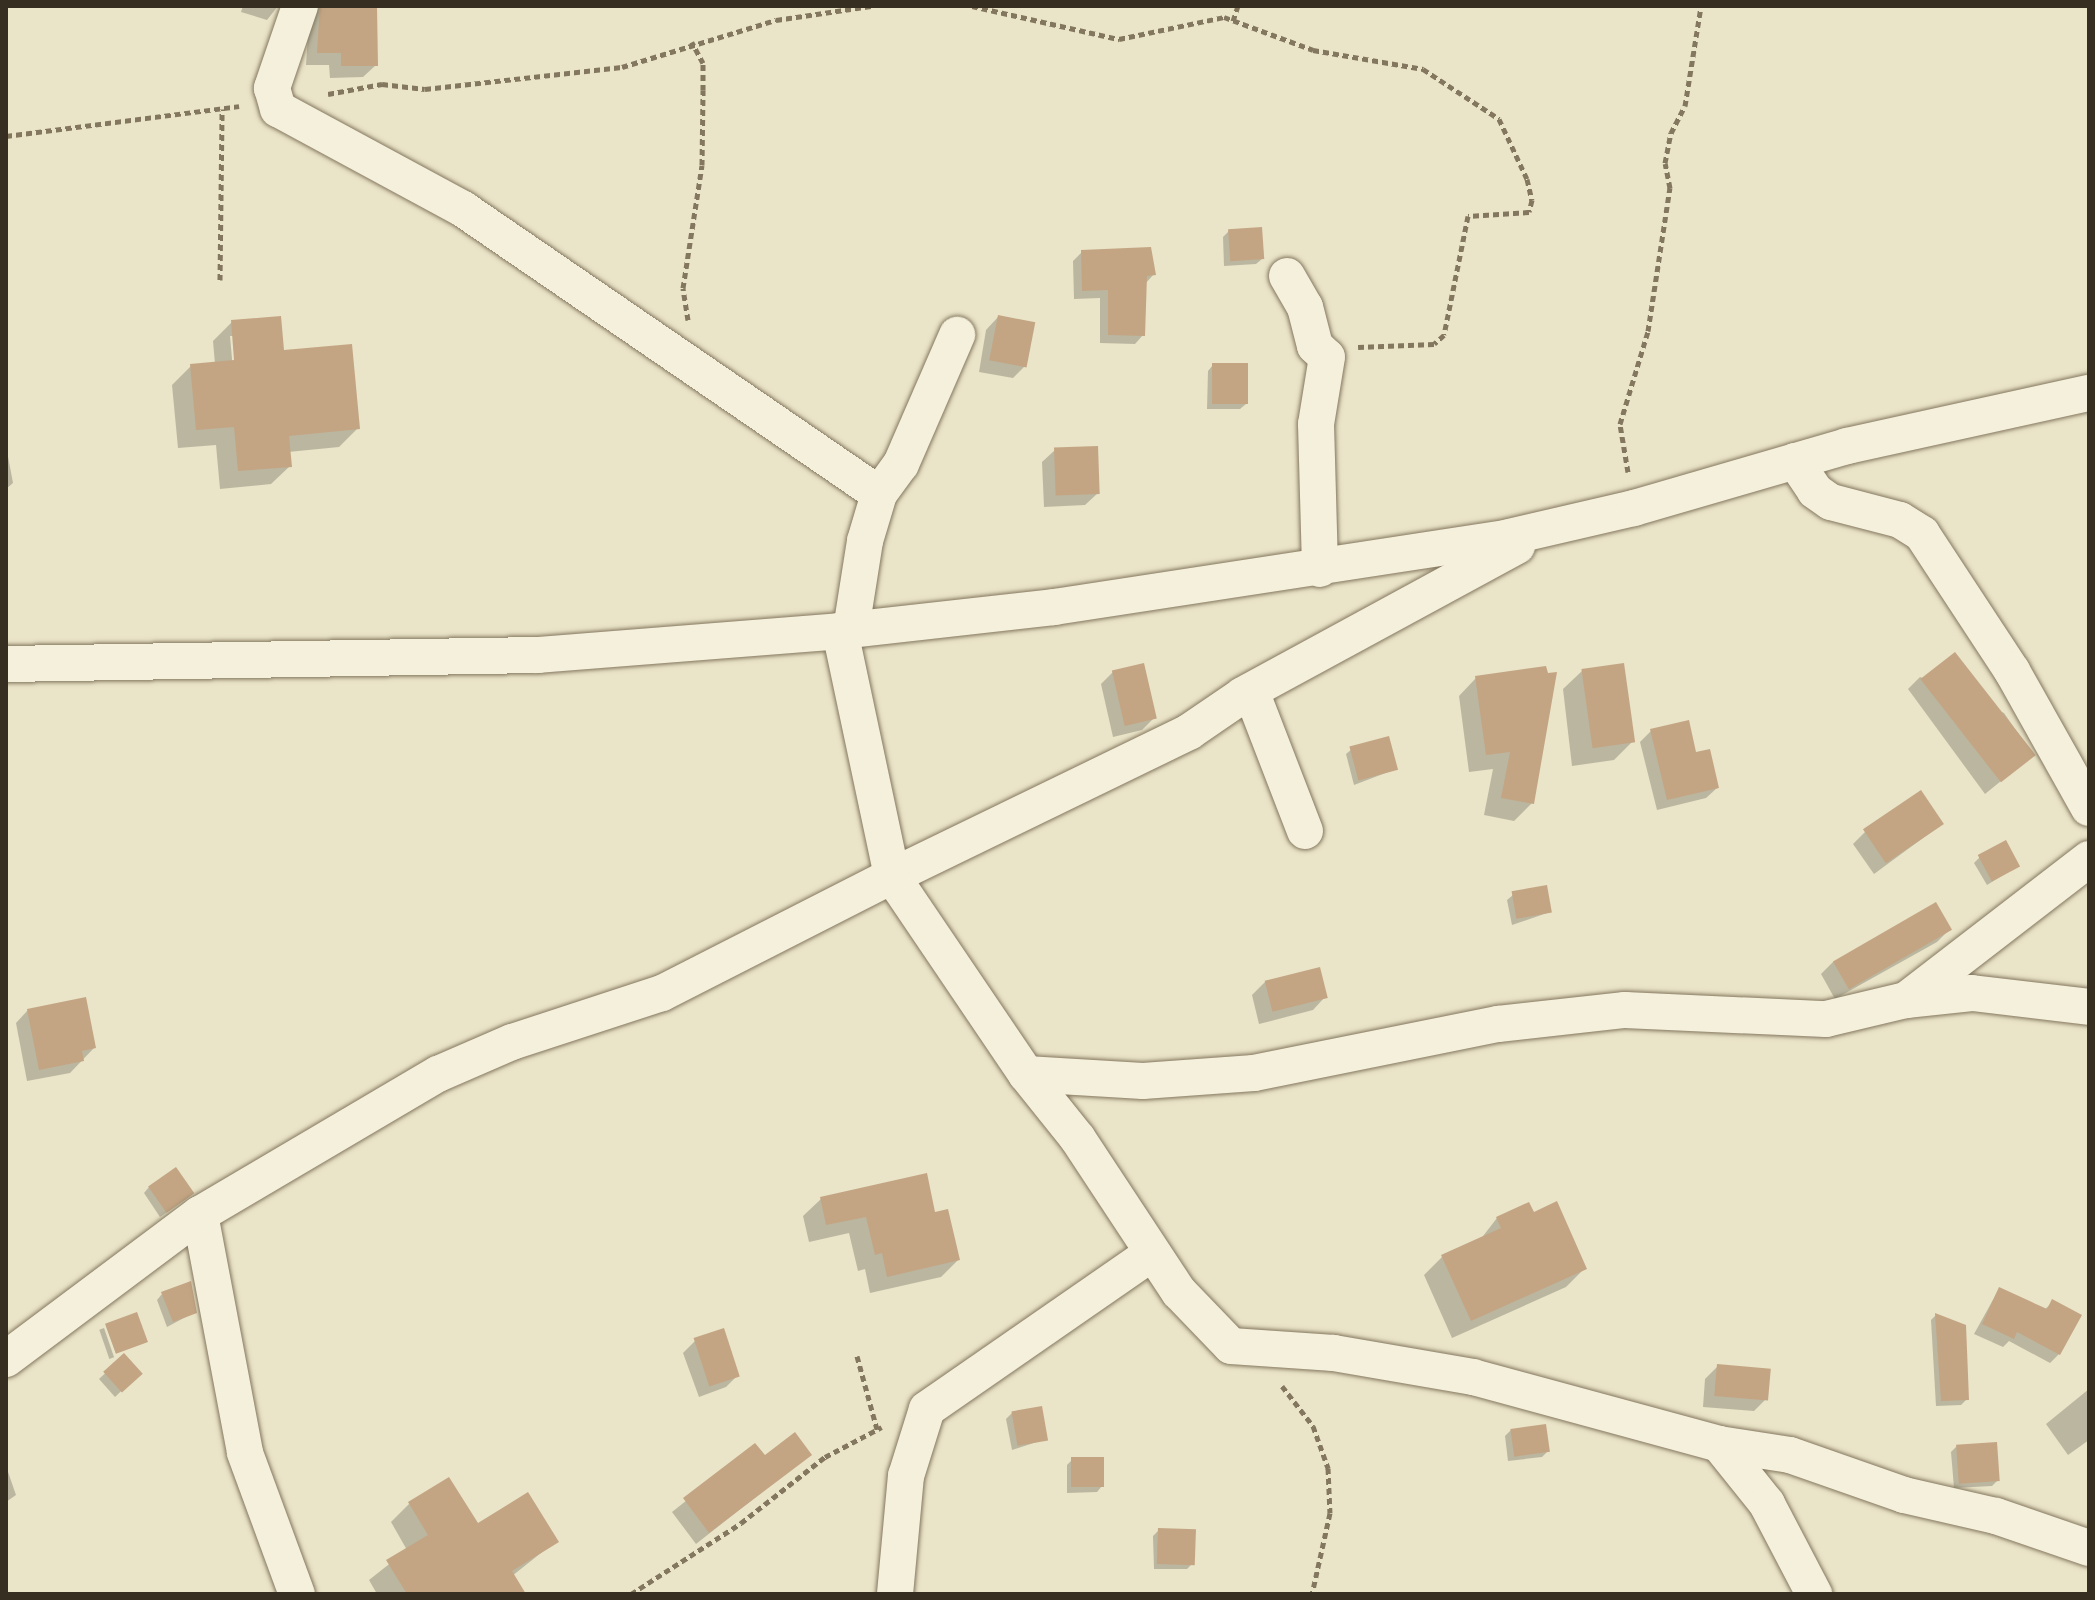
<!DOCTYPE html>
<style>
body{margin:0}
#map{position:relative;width:2095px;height:1600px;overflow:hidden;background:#eae4c8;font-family:"Libre Baskerville",serif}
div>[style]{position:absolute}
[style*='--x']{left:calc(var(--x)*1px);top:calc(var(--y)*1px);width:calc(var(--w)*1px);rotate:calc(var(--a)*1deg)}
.shadow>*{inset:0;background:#0003;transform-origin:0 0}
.building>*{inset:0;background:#c3a583;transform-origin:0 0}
.path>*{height:5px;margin-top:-2.5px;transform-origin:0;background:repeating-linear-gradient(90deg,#84775f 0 6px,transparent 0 10px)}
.roads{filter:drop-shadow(0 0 2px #84775f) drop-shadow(0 0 2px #84775f)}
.minor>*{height:36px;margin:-18px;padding:0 18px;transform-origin:18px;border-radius:18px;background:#f5f0db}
span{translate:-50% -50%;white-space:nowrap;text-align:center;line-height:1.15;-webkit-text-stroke:6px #f2edd7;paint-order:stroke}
.frame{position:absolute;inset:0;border:8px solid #362e21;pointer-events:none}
</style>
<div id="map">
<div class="shadow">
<i style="clip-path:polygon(243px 6px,278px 6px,267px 20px,241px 12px)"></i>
<i style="clip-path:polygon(321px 6px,376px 65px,363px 77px,330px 78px,329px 65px,306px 65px,309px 19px)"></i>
<i style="clip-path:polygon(1229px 231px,1262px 259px,1256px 264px,1224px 266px,1223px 237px)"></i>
<i style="clip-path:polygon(1082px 252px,1154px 274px,1145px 284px,1143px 335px,1135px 344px,1100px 343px,1100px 298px,1074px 299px,1073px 261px)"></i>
<i style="clip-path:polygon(998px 317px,1025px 366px,1013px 378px,979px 372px,986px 330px)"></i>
<i style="clip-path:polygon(evenodd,232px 322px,282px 353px,358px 428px,339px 447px,288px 452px,290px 466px,271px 484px,220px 489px,216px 445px,178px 448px,172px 385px,191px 366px,215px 364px,213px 341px,232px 322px,230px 336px,234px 336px,237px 370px,233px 370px,230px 336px)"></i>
<i style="clip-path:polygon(1213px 365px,1246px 404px,1240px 409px,1207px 409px,1208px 371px)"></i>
<i style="clip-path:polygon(6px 446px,13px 483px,6px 489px)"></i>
<i style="clip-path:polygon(1055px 450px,1098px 493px,1085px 505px,1044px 507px,1042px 462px)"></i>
<i style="clip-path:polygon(1545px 669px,1532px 803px,1514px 821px,1484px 815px,1493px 769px,1469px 772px,1459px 696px,1476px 678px)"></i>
<i style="clip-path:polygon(1582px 671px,1632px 742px,1614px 760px,1572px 766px,1563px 689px)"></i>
<i style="clip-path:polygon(1113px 672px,1154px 718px,1142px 730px,1113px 737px,1101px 684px)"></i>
<i style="clip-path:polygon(1920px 677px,2004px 713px,2033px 755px,1985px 794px,1908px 689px)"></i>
<i style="clip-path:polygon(1651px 731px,1695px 754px,1717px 788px,1706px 798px,1657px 810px,1640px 742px)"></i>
<i style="clip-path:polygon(1352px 749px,1396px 769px,1354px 785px,1346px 754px)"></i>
<i style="clip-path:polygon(1942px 824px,1874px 874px,1853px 844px,1865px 832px)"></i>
<i style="clip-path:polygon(1980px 857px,2018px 866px,1987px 885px,1974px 863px)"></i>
<i style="clip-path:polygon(1513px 895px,1550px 912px,1512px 925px,1507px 900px)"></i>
<i style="clip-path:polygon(1949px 930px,1937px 942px,1835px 999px,1821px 974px,1833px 962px)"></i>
<i style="clip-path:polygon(1265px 982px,1325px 997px,1313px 1010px,1259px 1024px,1252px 995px)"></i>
<i style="clip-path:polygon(28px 1010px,94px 1048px,70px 1073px,27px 1081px,16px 1023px)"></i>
<i style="clip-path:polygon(149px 1187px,186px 1199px,160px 1217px,144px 1193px)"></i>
<i style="clip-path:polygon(821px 1199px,933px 1214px,958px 1260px,941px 1277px,870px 1293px,865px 1269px,858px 1271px,849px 1233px,809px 1242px,803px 1216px)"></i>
<i style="clip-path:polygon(1533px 1215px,1585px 1268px,1566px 1287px,1452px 1338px,1424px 1275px,1442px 1257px,1480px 1240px,1497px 1218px)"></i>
<i style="clip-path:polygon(1999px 1289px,2044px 1310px,2053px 1302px,2059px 1354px,2050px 1363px,2009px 1341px,2003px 1347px,1974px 1334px)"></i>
<i style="clip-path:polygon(162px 1294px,195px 1312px,167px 1327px,157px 1300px)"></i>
<i style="left:136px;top:1315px;width:29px;height:32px;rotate:70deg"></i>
<i style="clip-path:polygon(1936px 1315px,1967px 1399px,1961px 1405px,1936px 1406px,1931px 1320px)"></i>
<i style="left:104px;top:1328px;width:31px;height:5px;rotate:71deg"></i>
<i style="clip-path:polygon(695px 1341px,738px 1375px,726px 1387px,699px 1397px,683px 1353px)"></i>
<i style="clip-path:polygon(116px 1363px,140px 1373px,115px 1397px,99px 1379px)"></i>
<i style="clip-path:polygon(1717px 1367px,1766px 1399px,1754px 1411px,1703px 1407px,1705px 1379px)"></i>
<i style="clip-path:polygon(2089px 1389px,2089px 1440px,2068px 1455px,2046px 1424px)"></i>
<i style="clip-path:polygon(1012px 1413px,1046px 1439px,1012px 1450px,1006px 1419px)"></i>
<i style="clip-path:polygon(1511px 1430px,1548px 1451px,1542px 1457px,1508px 1461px,1505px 1436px)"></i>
<i style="clip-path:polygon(755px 1446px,764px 1457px,809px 1455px,696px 1544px,672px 1512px)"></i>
<i style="clip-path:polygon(1957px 1446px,1998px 1480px,1992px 1486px,1954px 1488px,1951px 1452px)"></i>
<i style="clip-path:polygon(1072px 1460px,1102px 1486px,1097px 1492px,1067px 1493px,1067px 1465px)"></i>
<i style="clip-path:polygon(6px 1466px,16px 1495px,6px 1502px)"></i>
<i style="clip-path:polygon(409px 1504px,477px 1526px,556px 1541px,512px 1576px,524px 1594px,377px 1594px,369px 1580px,407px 1550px,391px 1522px)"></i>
<i style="clip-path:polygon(1159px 1530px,1193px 1563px,1187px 1569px,1154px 1569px,1153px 1536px)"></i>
</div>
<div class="building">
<i style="clip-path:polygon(320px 6px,377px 6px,378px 66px,341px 66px,341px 53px,317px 53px)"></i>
<i style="left:1262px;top:227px;width:32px;height:34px;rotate:86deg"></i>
<i style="clip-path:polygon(1151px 247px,1156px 275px,1147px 276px,1145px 336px,1108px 335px,1108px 290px,1082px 291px,1081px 250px)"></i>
<i style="left:998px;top:315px;width:38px;height:46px;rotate:11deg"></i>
<i style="clip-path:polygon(281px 316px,284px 350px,352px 344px,360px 429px,289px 436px,292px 467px,238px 471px,234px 427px,196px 430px,190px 364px,234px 360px,231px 320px)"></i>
<i style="left:1212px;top:363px;width:36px;height:41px"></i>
<i style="left:1098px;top:446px;width:48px;height:44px;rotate:88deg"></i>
<i style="left:1955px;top:652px;width:131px;height:44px;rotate:52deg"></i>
<i style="left:1144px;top:663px;width:57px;height:33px;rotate:77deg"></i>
<i style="left:1624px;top:663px;width:80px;height:43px;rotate:82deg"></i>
<i style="clip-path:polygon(1546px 666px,1548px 673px,1557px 672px,1534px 804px,1501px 798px,1510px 752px,1486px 755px,1475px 676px)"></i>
<i style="clip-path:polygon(1689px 720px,1696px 752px,1710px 749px,1719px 788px,1667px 800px,1650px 729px)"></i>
<i style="left:1389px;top:736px;width:35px;height:41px;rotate:75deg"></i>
<i style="left:1921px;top:790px;width:41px;height:70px;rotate:56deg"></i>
<i style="left:2006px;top:840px;width:30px;height:32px;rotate:62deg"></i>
<i style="left:1547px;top:885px;width:28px;height:36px;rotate:80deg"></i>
<i style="left:1936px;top:902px;width:32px;height:119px;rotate:60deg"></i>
<i style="left:1320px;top:967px;width:32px;height:57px;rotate:76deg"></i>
<i style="clip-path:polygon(86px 997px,96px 1048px,82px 1051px,84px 1061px,39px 1070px,27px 1009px)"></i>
<i style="left:176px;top:1167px;width:32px;height:34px;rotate:55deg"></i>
<i style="clip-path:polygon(927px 1173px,935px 1212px,948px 1209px,960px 1260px,887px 1277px,882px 1253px,875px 1255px,866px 1217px,826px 1225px,820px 1197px)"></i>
<i style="clip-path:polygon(1557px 1201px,1587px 1269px,1471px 1321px,1441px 1255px,1501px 1228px,1496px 1217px,1529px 1202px,1534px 1212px)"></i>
<i style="clip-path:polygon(191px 1281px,197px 1313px,173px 1322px,161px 1292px)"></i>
<i style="clip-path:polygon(1999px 1287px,2047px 1309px,2052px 1299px,2082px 1315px,2060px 1355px,2017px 1332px,2014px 1339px,1982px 1324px)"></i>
<i style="left:137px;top:1312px;width:32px;height:34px;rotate:70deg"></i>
<i style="clip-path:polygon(1935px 1313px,1966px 1325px,1969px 1400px,1941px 1401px)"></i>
<i style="left:724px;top:1328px;width:51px;height:32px;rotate:72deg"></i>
<i style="left:124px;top:1353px;width:28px;height:28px;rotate:48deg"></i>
<i style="left:1717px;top:1364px;width:54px;height:32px;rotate:5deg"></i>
<i style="left:1042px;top:1406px;width:35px;height:31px;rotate:80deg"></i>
<i style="left:1546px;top:1424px;width:28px;height:36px;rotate:82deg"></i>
<i style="clip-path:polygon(795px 1432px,812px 1455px,709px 1533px,683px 1498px,755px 1443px,765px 1455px)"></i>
<i style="left:1997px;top:1442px;width:39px;height:41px;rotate:86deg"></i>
<i style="left:1104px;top:1457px;width:30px;height:33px;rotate:90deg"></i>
<i style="clip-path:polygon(449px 1477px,478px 1523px,528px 1492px,559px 1542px,512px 1571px,526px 1594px,407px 1594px,386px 1560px,428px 1535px,408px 1502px)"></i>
<i style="left:1158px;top:1528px;width:38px;height:36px;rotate:2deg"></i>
</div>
<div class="path">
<i style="--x:972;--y:6;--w:151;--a:12.7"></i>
<i style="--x:1119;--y:39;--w:107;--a:-11.8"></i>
<i style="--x:1224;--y:17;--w:95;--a:20.3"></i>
<i style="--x:1313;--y:50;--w:112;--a:9.8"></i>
<i style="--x:1423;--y:69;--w:91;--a:33.3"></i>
<i style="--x:1499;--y:119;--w:66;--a:65"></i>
<i style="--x:1527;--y:179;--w:22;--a:77"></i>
<i style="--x:1532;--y:200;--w:12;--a:104"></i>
<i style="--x:1529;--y:212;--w:61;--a:176.2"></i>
<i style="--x:1468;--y:216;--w:121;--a:101.4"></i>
<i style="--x:1444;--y:335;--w:13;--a:138"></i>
<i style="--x:1434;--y:344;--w:76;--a:177.7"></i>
<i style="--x:1233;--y:21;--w:16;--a:-72"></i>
<i style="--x:328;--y:94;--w:55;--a:-10.5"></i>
<i style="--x:382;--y:84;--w:43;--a:6.6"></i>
<i style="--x:425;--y:89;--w:198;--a:-6.4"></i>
<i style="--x:622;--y:67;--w:161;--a:-17"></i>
<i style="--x:776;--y:20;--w:96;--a:-8.4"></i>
<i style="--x:6;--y:136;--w:235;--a:-7.3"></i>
<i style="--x:220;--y:280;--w:171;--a:-89.3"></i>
<i style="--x:688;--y:320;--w:32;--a:-99"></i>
<i style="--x:683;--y:288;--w:124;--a:-81.2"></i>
<i style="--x:702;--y:165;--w:75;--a:-89.2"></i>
<i style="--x:703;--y:90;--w:27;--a:-90"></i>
<i style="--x:703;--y:63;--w:24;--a:-118"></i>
<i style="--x:1628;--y:472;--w:49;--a:-99.5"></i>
<i style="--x:1620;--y:424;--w:97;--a:-73.2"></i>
<i style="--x:1648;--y:331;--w:145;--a:-81.3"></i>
<i style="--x:1670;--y:188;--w:25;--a:-101"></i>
<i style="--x:1665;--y:163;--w:31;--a:-79"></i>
<i style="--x:1671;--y:133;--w:30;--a:-63"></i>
<i style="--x:1685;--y:106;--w:101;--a:-80.9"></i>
<i style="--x:857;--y:1356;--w:76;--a:74.7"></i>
<i style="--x:1282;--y:1386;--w:51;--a:52.2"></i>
<i style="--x:1313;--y:1426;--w:45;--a:70.3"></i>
<i style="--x:1328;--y:1468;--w:45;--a:87.5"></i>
<i style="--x:1330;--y:1513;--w:83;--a:102.5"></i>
<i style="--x:631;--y:1594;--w:131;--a:-32.8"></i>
<i style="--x:741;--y:1523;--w:107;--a:-38.2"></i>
<i style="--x:825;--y:1457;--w:64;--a:-27.8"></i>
</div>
<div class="roads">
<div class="minor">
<i style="--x:300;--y:6;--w:87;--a:108.9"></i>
<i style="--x:272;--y:88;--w:22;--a:74"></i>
<i style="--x:278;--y:109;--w:210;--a:28.4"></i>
<i style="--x:463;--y:209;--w:504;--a:34.41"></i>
<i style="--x:879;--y:494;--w:49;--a:106.6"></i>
<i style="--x:865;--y:541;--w:89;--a:99"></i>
<i style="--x:1287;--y:276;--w:36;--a:60"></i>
<i style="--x:1305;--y:307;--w:40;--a:75.6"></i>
<i style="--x:1315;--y:346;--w:16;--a:43"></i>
<i style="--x:1327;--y:357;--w:68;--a:99.3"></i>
<i style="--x:1316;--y:424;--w:145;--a:88.4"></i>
<i style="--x:1795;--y:461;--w:36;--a:56"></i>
<i style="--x:1815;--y:491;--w:19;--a:35"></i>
<i style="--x:1831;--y:502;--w:71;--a:14.6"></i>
<i style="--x:1900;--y:520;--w:26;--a:32"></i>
<i style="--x:1922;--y:534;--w:164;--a:56.7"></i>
<i style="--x:2012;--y:671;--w:157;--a:60.7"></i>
<i style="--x:879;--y:494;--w:37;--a:-54"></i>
<i style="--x:901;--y:464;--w:141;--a:-66.5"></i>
<i style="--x:1517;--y:546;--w:312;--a:151.5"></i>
<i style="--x:1243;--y:695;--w:65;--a:145.6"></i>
<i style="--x:1189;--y:732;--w:330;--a:154.1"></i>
<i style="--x:892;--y:876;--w:239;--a:55.9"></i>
<i style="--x:1026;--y:1074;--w:117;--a:3.4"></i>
<i style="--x:1143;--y:1081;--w:111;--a:-4.1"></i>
<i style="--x:1254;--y:1073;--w:249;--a:-11.4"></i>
<i style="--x:1498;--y:1024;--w:128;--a:-6.3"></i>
<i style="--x:1625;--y:1010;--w:201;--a:2.6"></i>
<i style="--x:1826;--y:1019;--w:82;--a:-13.4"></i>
<i style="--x:1906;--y:1000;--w:66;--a:-6.1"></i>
<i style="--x:1972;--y:993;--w:118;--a:6.8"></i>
<i style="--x:6;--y:664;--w:532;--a:-0.97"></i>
<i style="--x:538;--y:655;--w:303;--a:-4.5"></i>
<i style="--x:840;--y:631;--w:215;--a:-6.4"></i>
<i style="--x:1054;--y:607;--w:460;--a:-8.7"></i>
<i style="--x:1509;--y:537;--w:128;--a:-13.1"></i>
<i style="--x:1634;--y:508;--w:222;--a:-16.2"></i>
<i style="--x:1847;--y:446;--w:248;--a:-12.4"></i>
<i style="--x:1251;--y:691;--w:150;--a:68.9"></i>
<i style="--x:1906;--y:1000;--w:231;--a:-37.6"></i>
<i style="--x:1026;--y:1074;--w:83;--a:51.3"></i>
<i style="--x:1078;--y:1139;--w:183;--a:56.6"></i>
<i style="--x:1179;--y:1292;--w:75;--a:46.1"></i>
<i style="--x:1231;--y:1346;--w:103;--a:3.9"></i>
<i style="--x:1334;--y:1353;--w:141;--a:9.8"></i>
<i style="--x:1473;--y:1377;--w:255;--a:15.2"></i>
<i style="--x:1719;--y:1444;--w:72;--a:8.8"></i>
<i style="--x:1790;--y:1455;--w:121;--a:19.3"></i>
<i style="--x:1904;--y:1495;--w:94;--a:12.9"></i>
<i style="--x:1996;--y:1516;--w:98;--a:19"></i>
<i style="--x:200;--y:1214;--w:243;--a:79.3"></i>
<i style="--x:245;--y:1453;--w:150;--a:69.8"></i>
<i style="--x:6;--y:1359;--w:242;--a:-36.8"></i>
<i style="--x:200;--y:1214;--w:276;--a:-30.5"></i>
<i style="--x:438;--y:1074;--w:81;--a:-23.4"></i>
<i style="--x:512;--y:1042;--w:158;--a:-18.1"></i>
<i style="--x:662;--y:993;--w:258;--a:-27"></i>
<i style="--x:892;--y:876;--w:250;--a:-102"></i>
<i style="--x:1719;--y:1444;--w:77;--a:51.3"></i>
<i style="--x:1767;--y:1504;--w:102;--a:62.4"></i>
<i style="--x:895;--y:1594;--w:119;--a:-84.7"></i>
<i style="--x:906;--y:1476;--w:70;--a:-72.6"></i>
<i style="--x:927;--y:1409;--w:274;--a:-34.7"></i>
</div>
</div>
<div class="frame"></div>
</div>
